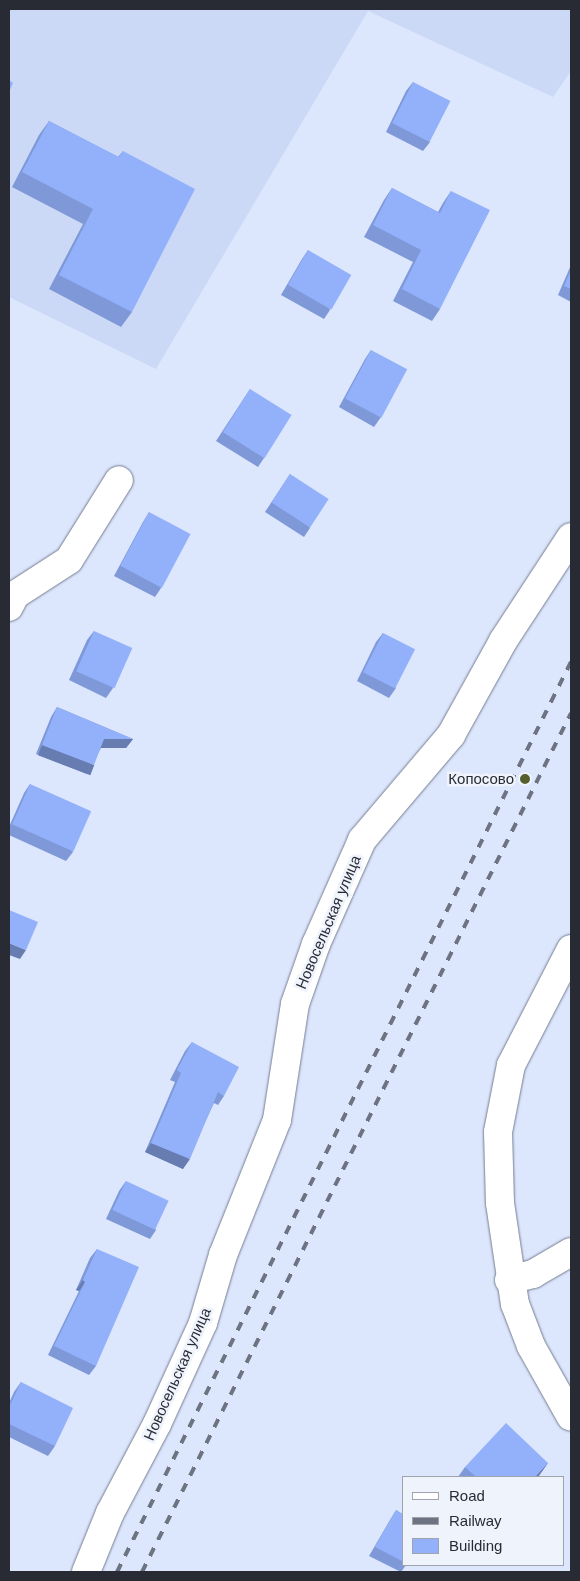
<!DOCTYPE html>
<meta charset="utf-8">
<style>
body{margin:0}
#map{position:relative;width:580px;height:1581px;overflow:hidden;background:#dce6fc;font-family:Arial,sans-serif}
div>[style]{position:absolute}
[style*='--x']{left:calc(var(--x)*1px);top:calc(var(--y)*1px);width:calc(var(--w)*1px);rotate:calc(var(--a)*1deg)}
.built>*{inset:0;background:#ccd9f6}
.roads{filter:drop-shadow(0 0 1px #747d91) drop-shadow(0 0 1px #747d91)}
.minor>*{height:28px;margin:-14px;padding:0 14px;transform-origin:14px;border-radius:14px;background:#fff}
.rail>*{height:4px;margin-top:-2px;transform-origin:0;background:repeating-linear-gradient(90deg,#6e7381 0 9px,transparent 0 18px)}
.wall>*{inset:0;background:#7e98d8}
.shaded-wall>*{inset:0;background:#677cb0;transform-origin:0 0}
.building>*{inset:0;background:#93b1fb;transform-origin:0 0}
.dots>*{width:14px;height:14px;translate:-50% -50%;box-sizing:border-box;border:2px solid #eff3fc;border-radius:50%}
span{translate:-50% -50%;white-space:nowrap;text-align:center;line-height:1.15;-webkit-text-stroke:5px #eff3fc;paint-order:stroke}
.poi-label{font-size:15px;color:#282b34}
.right{translate:-100% -50%;text-align:right}
.street-label{font-size:15px;color:#282b34}
.frame{position:absolute;inset:0;border:10px solid #282b34;pointer-events:none}
.legend{position:absolute;left:402px;top:1476px;width:162px;height:90px;box-sizing:border-box;background:#eff3fc;border:1px solid #9fa3ac;margin:0;padding:6px 9px;list-style:none;font-size:15px;color:#282b34}
.legend li{display:flex;align-items:center;gap:10px;height:25px}
.legend b{width:25px;border:1px solid #9fa3ac}
</style>
<div id="map">
<div class="built">
<i style="clip-path:polygon(9px 9px,571px 9px,571px 71px,553px 97px,368px 11px,156px 369px,9px 297px)"></i>
</div>
<div class="roads">
<div class="minor">
<i style="--x:9;--y:607;--w:13;--a:-63"></i>
<i style="--x:15;--y:595;--w:64;--a:-32.9"></i>
<i style="--x:69;--y:560;--w:94;--a:-58"></i>
<i style="--x:571;--y:949;--w:131;--a:117.3"></i>
<i style="--x:511;--y:1065;--w:68;--a:101"></i>
<i style="--x:498;--y:1132;--w:71;--a:88.4"></i>
<i style="--x:500;--y:1203;--w:102;--a:81.6"></i>
<i style="--x:515;--y:1304;--w:45;--a:69.1"></i>
<i style="--x:531;--y:1346;--w:81;--a:60.6"></i>
<i style="--x:509;--y:1280;--w:25;--a:-14"></i>
<i style="--x:533;--y:1274;--w:44;--a:-30.1"></i>
<i style="--x:86;--y:1572;--w:64;--a:-67.9"></i>
<i style="--x:110;--y:1513;--w:101;--a:-62.2"></i>
<i style="--x:157;--y:1424;--w:111;--a:-65.5"></i>
<i style="--x:203;--y:1323;--w:71;--a:-73.6"></i>
<i style="--x:223;--y:1255;--w:145;--a:-68.2"></i>
<i style="--x:277;--y:1120;--w:117;--a:-81.2"></i>
<i style="--x:295;--y:1004;--w:64;--a:-70.7"></i>
<i style="--x:316;--y:944;--w:114;--a:-66.1"></i>
<i style="--x:362;--y:840;--w:138;--a:-49.7"></i>
<i style="--x:451;--y:735;--w:107;--a:-61"></i>
<i style="--x:503;--y:641;--w:124;--a:-56.8"></i>
</div>
</div>
<div class="rail">
<i style="--x:117;--y:1572;--w:1017;--a:-63.49"></i>
<i style="--x:142;--y:1572;--w:960;--a:-63.46"></i>
</div>
<div class="wall">
<i style="clip-path:polygon(413px 82px,430px 142px,423px 151px,386px 132px,406px 91px)"></i>
<i style="clip-path:polygon(49px 121px,118px 157px,123px 151px,132px 312px,121px 327px,49px 289px,83px 224px,12px 187px,39px 135px)"></i>
<i style="clip-path:polygon(392px 188px,438px 212px,443px 203px,451px 191px,440px 309px,432px 321px,393px 301px,413px 262px,364px 237px,384px 200px)"></i>
<i style="clip-path:polygon(308px 250px,330px 310px,324px 319px,281px 295px,302px 259px)"></i>
<i style="clip-path:polygon(571px 265px,571px 302px,558px 295px)"></i>
<i style="clip-path:polygon(371px 350px,381px 417px,374px 427px,339px 407px,365px 359px)"></i>
<i style="clip-path:polygon(250px 389px,264px 458px,258px 467px,216px 441px)"></i>
<i style="clip-path:polygon(290px 474px,310px 528px,304px 537px,265px 512px)"></i>
<i style="clip-path:polygon(149px 512px,161px 588px,155px 597px,114px 576px,143px 522px)"></i>
<i style="clip-path:polygon(94px 631px,113px 688px,106px 698px,69px 680px,87px 640px)"></i>
<i style="clip-path:polygon(383px 633px,396px 688px,389px 698px,357px 681px,376px 642px)"></i>
<i style="clip-path:polygon(57px 707px,133px 739px,126px 748px,101px 748px,87px 774px,36px 754px,51px 717px)"></i>
<i style="clip-path:polygon(30px 784px,73px 852px,66px 861px,9px 835px,9px 827px,24px 793px)"></i>
<i style="clip-path:polygon(192px 1042px,224px 1096px,218px 1105px,214px 1103px,183px 1169px,145px 1152px,175px 1082px,170px 1080px,185px 1051px)"></i>
<i style="clip-path:polygon(126px 1181px,156px 1230px,150px 1239px,106px 1219px,119px 1191px)"></i>
<i style="clip-path:polygon(97px 1249px,96px 1366px,89px 1375px,48px 1355px,79px 1291px,76px 1290px,90px 1258px)"></i>
<i style="clip-path:polygon(21px 1382px,55px 1446px,48px 1456px,9px 1437px,9px 1403px,14px 1392px)"></i>
<i style="clip-path:polygon(548px 1463px,538px 1477px,458px 1477px,465px 1467px)"></i>
<i style="clip-path:polygon(396px 1510px,404px 1515px,404px 1565px,406px 1565px,401px 1572px,369px 1556px,390px 1520px)"></i>
</div>
<div class="shaded-wall">
<i style="clip-path:polygon(104px 739px,133px 739px,126px 748px,98px 748px)"></i>
<i style="left:42px;top:745px;width:56px;height:11px;rotate:21deg"></i>
<i style="clip-path:polygon(9px 943px,26px 950px,20px 959px,9px 955px)"></i>
<i style="clip-path:polygon(151px 1143px,190px 1159px,183px 1169px,145px 1152px)"></i>
<i style="clip-path:polygon(83px 1280px,85px 1282px,79px 1291px,76px 1290px)"></i>
<i style="clip-path:polygon(548px 1463px,538px 1477px,535px 1477px)"></i>
</div>
<div class="building">
<i style="clip-path:polygon(9px 80px,13px 83px,9px 92px)"></i>
<i style="left:413px;top:82px;width:42px;height:46px;rotate:27deg"></i>
<i style="clip-path:polygon(49px 121px,119px 157px,123px 151px,195px 189px,132px 312px,59px 275px,93px 209px,22px 172px)"></i>
<i style="clip-path:polygon(392px 188px,440px 213px,451px 191px,490px 210px,440px 309px,402px 289px,421px 250px,373px 225px)"></i>
<i style="left:308px;top:250px;width:50px;height:40px;rotate:30deg"></i>
<i style="clip-path:polygon(571px 270px,571px 289px,564px 286px)"></i>
<i style="left:371px;top:350px;width:41px;height:55px;rotate:28deg"></i>
<i style="left:250px;top:389px;width:49px;height:51px;rotate:32deg"></i>
<i style="left:290px;top:474px;width:46px;height:34px;rotate:33deg"></i>
<i style="left:149px;top:512px;width:47px;height:61px;rotate:28deg"></i>
<i style="left:94px;top:631px;width:42px;height:44px;rotate:24deg"></i>
<i style="left:383px;top:633px;width:36px;height:44px;rotate:27deg"></i>
<i style="clip-path:polygon(57px 707px,133px 739px,104px 739px,94px 765px,42px 745px)"></i>
<i style="left:30px;top:784px;width:67px;height:44px;rotate:24deg"></i>
<i style="clip-path:polygon(9px 910px,38px 922px,26px 950px,9px 943px)"></i>
<i style="clip-path:polygon(192px 1042px,239px 1067px,224px 1096px,218px 1092px,190px 1159px,151px 1143px,181px 1073px,177px 1070px)"></i>
<i style="left:126px;top:1181px;width:47px;height:32px;rotate:25deg"></i>
<i style="clip-path:polygon(97px 1249px,139px 1267px,96px 1366px,54px 1346px,85px 1282px,83px 1280px)"></i>
<i style="clip-path:polygon(21px 1382px,73px 1408px,55px 1446px,9px 1424px,9px 1407px)"></i>
<i style="clip-path:polygon(506px 1423px,548px 1463px,535px 1477px,476px 1477px,465px 1467px)"></i>
<i style="clip-path:polygon(396px 1510px,404px 1515px,404px 1562px,375px 1547px)"></i>
</div>
<div class="dots">
<i style="left:525px;top:779px;background:#555e2c"></i>
</div>
<div class="poi-label">
<span class="right" style="left:514px;top:779px">Копосово</span>
</div>
<div class="street-label">
<span style="left:328px;top:922px;rotate:-67deg">Новосельская улица</span>
<span style="left:177px;top:1374px;rotate:-66deg">Новосельская улица</span>
</div>
<div class="frame"></div>
<ul class="legend">
<li><b style="height:6px;background:#fff"></b>Road</li>
<li><b style="height:6px;background:#6e7381"></b>Railway</li>
<li><b style="height:14px;background:#93b1fb"></b>Building</li>
</ul>
</div>
